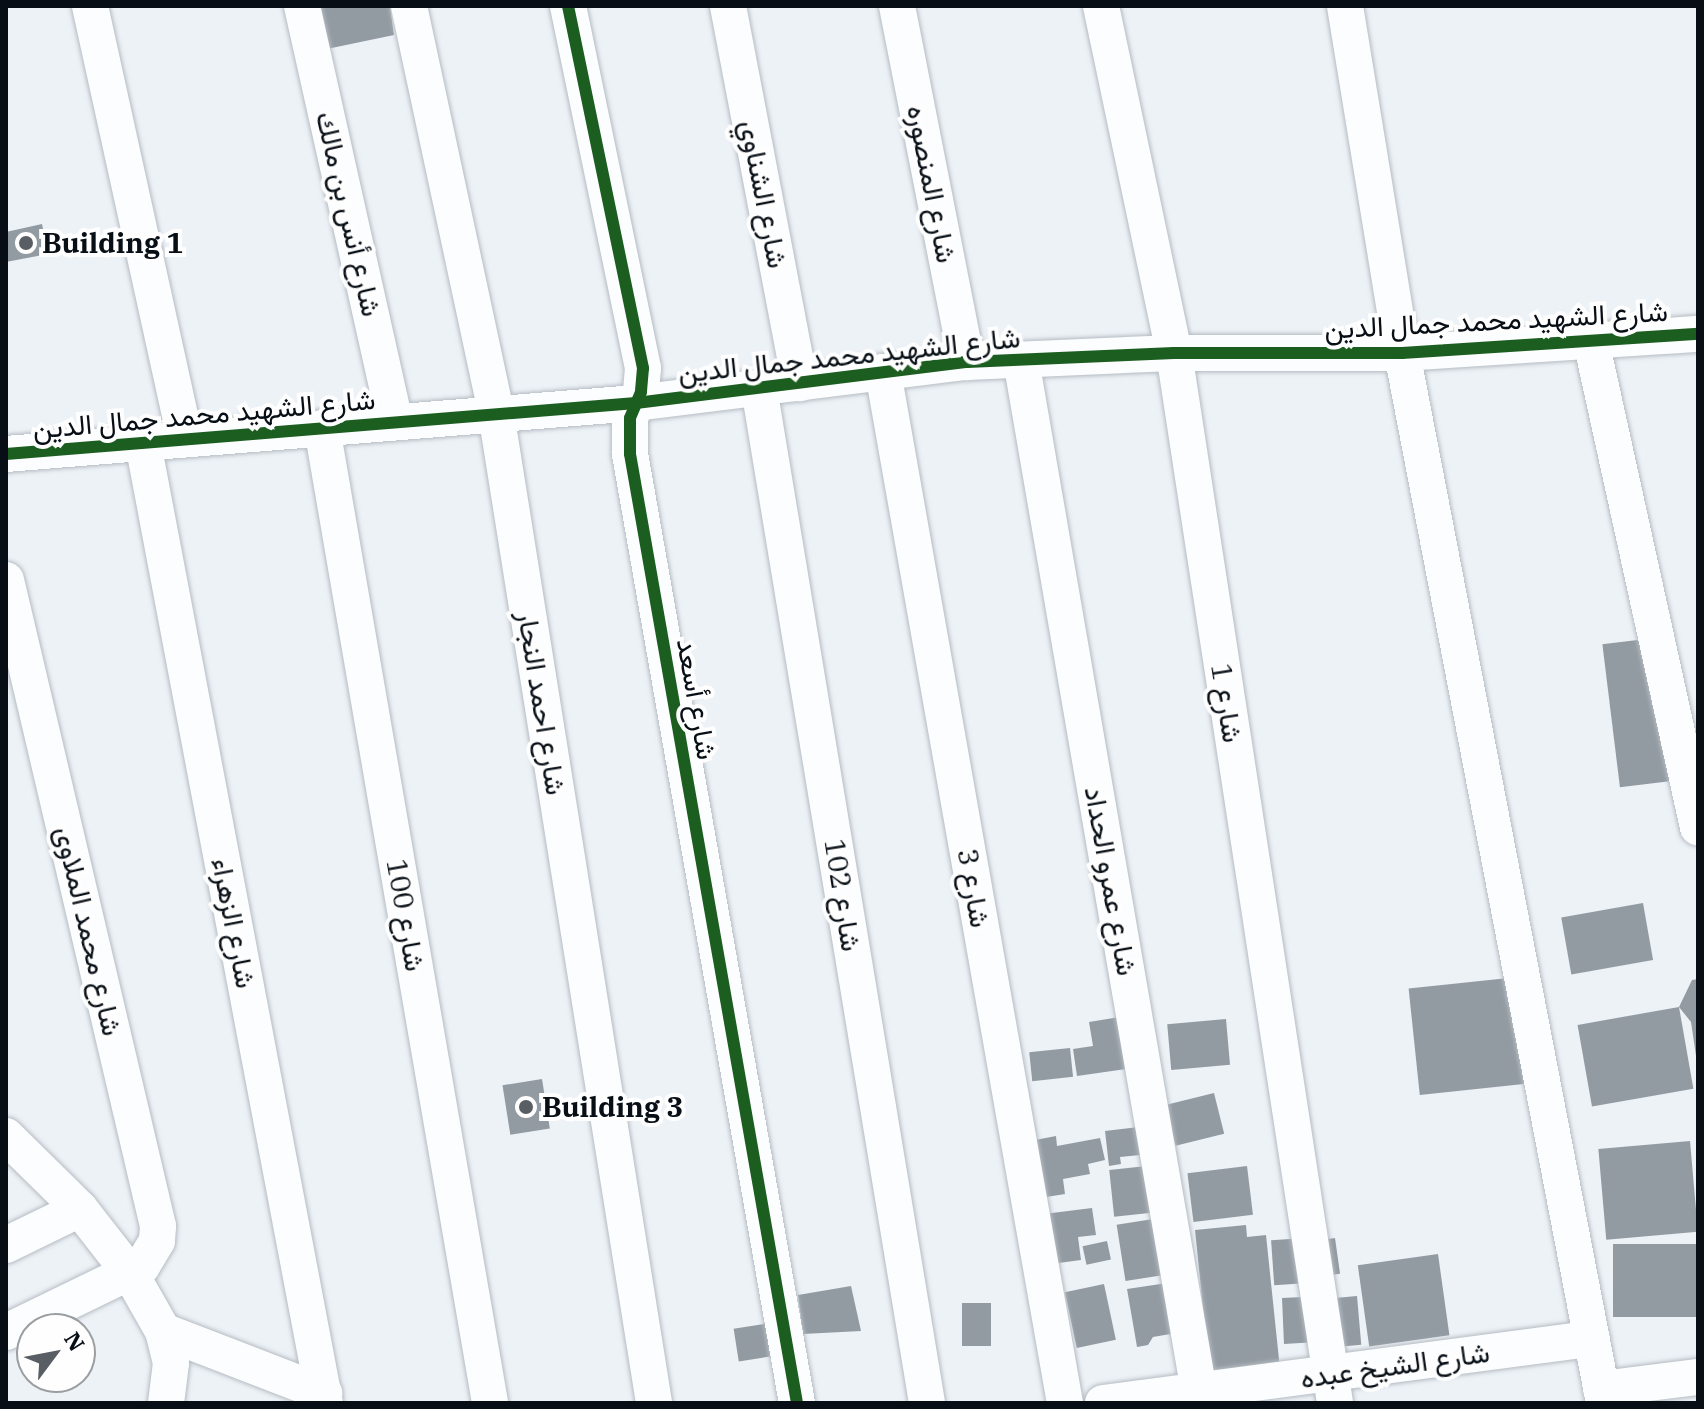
<!DOCTYPE html>
<meta charset="utf-8">
<style>
body{margin:0}
#map{position:relative;width:1704px;height:1409px;overflow:hidden;background:#edf2f7;font-family:"IBM Plex Serif",Vazirmatn,serif}
div>[style]{position:absolute}
[style*='--x']{left:calc(var(--x)*1px);top:calc(var(--y)*1px);width:calc(var(--w)*1px);rotate:calc(var(--a)*1deg)}
.building>*{inset:0;background:#939ba2;transform-origin:0 0}
.roads{filter:drop-shadow(0 0 2px #b5bcc2) drop-shadow(0 0 2px #b5bcc2)}
.minor>*{height:36px;margin:-18px;padding:0 18px;transform-origin:18px;border-radius:18px;background:#fcfdfe}
.cycleway>*{height:12px;margin:-6px;padding:0 6px;transform-origin:6px;border-radius:6px;background:#1b5e20}
.dots>*{width:22px;height:22px;translate:-50% -50%;box-sizing:border-box;border:4px solid #fefefe;border-radius:50%}
span{translate:-50% -50%;white-space:nowrap;text-align:center;line-height:1.15;-webkit-text-stroke:8px #fefefe;paint-order:stroke}
.street-label{font-size:28px;color:#070e15}
.poi-label{font-size:28px;color:#070e15;font-weight:700}
.left{translate:0 -50%;text-align:left}
.frame{position:absolute;inset:0;border:8px solid #070e15;pointer-events:none}
.north{position:absolute;left:16px;top:1313px;width:80px;height:80px;box-sizing:border-box;background:#fefefe;border:2px solid #9b9ea1;border-radius:50%;rotate:58deg;font-size:22px;font-weight:700;line-height:32px;text-align:center;color:#070e15}
.north::after{content:'';display:block;margin:auto;width:28px;height:36px;background:#585e64;clip-path:polygon(50% 0,100% 100%,50% 72%,0 100%)}
</style>
<div id="map">
<div class="building">
<i style="clip-path:polygon(314px 6px,390px 6px,394px 35px,322px 50px)"></i>
<i style="clip-path:polygon(42px 224px,48px 254px,6px 262px,6px 232px)"></i>
<i style="left:1654px;top:638px;width:144px;height:52px;rotate:83deg"></i>
<i style="left:1643px;top:903px;width:58px;height:83px;rotate:80deg"></i>
<i style="left:1518px;top:977px;width:107px;height:110px;rotate:84deg"></i>
<i style="clip-path:polygon(1698px 979px,1698px 1056px,1696px 1056px,1691px 1022px,1679px 1007px,1692px 980px)"></i>
<i style="left:1679px;top:1007px;width:83px;height:103px;rotate:80deg"></i>
<i style="clip-path:polygon(1132px 1015px,1140px 1067px,1077px 1076px,1073px 1049px,1093px 1046px,1089px 1022px)"></i>
<i style="left:1226px;top:1019px;width:46px;height:59px;rotate:85deg"></i>
<i style="left:1070px;top:1048px;width:29px;height:41px;rotate:84deg"></i>
<i style="left:542px;top:1079px;width:50px;height:40px;rotate:81deg"></i>
<i style="left:1214px;top:1093px;width:42px;height:50px;rotate:76deg"></i>
<i style="clip-path:polygon(1147px 1126px,1150px 1154px,1120px 1157px,1121px 1164px,1109px 1166px,1105px 1131px)"></i>
<i style="clip-path:polygon(1056px 1136px,1057px 1146px,1100px 1138px,1105px 1160px,1088px 1164px,1090px 1174px,1063px 1179px,1065px 1194px,1040px 1198px,1030px 1141px)"></i>
<i style="left:1690px;top:1141px;width:91px;height:92px;rotate:85deg"></i>
<i style="left:1156px;top:1165px;width:47px;height:47px;rotate:84deg"></i>
<i style="left:1247px;top:1166px;width:49px;height:60px;rotate:83deg"></i>
<i style="clip-path:polygon(1092px 1208px,1096px 1235px,1078px 1237px,1081px 1260px,1051px 1264px,1044px 1214px)"></i>
<i style="left:1166px;top:1217px;width:57px;height:50px;rotate:81deg"></i>
<i style="clip-path:polygon(1246px 1225px,1247px 1237px,1266px 1235px,1280px 1369px,1210px 1377px,1195px 1230px)"></i>
<i style="left:1305px;top:1238px;width:45px;height:34px;rotate:86deg"></i>
<i style="left:1335px;top:1238px;width:36px;height:21px;rotate:82deg"></i>
<i style="left:1107px;top:1241px;width:19px;height:25px;rotate:78deg"></i>
<i style="left:1698px;top:1244px;width:73px;height:85px;rotate:90deg"></i>
<i style="left:1438px;top:1254px;width:82px;height:81px;rotate:82deg"></i>
<i style="clip-path:polygon(1174px 1282px,1182px 1332px,1153px 1337px,1148px 1345px,1137px 1347px,1127px 1289px)"></i>
<i style="left:1104px;top:1284px;width:57px;height:40px;rotate:78deg"></i>
<i style="clip-path:polygon(851px 1286px,861px 1331px,803px 1334px,798px 1295px)"></i>
<i style="left:1357px;top:1296px;width:49px;height:33px;rotate:85deg"></i>
<i style="clip-path:polygon(1303px 1297px,1317px 1342px,1284px 1344px,1282px 1298px)"></i>
<i style="left:962px;top:1303px;width:29px;height:43px"></i>
<i style="left:783px;top:1321px;width:33px;height:50px;rotate:81deg"></i>
</div>
<div class="roads">
<div class="minor">
<i style="--x:90;--y:6;--w:443;--a:77.6"></i>
<i style="--x:302;--y:6;--w:426;--a:77.4"></i>
<i style="--x:409;--y:6;--w:416;--a:77.9"></i>
<i style="--x:496;--y:413;--w:1003;--a:80.93"></i>
<i style="--x:568;--y:6;--w:370;--a:78.3"></i>
<i style="--x:643;--y:368;--w:24;--a:95"></i>
<i style="--x:641;--y:392;--w:28;--a:113"></i>
<i style="--x:630;--y:418;--w:36;--a:90"></i>
<i style="--x:630;--y:454;--w:964;--a:80.02"></i>
<i style="--x:728;--y:6;--w:384;--a:79.2"></i>
<i style="--x:897;--y:6;--w:363;--a:78.9"></i>
<i style="--x:1101;--y:6;--w:355;--a:78.1"></i>
<i style="--x:1174;--y:353;--w:1062;--a:81.28"></i>
<i style="--x:1345;--y:6;--w:352;--a:80.7"></i>
<i style="--x:1402;--y:353;--w:1069;--a:79.11"></i>
<i style="--x:1591;--y:341;--w:498;--a:77.6"></i>
<i style="--x:1021;--y:360;--w:1058;--a:80.21"></i>
<i style="--x:883;--y:372;--w:1047;--a:79.99"></i>
<i style="--x:759;--y:388;--w:1029;--a:80.6"></i>
<i style="--x:322;--y:428;--w:989;--a:80.22"></i>
<i style="--x:143;--y:443;--w:977;--a:79.27"></i>
<i style="--x:6;--y:454;--w:632;--a:-4.63"></i>
<i style="--x:636;--y:403;--w:334;--a:-7.1"></i>
<i style="--x:967;--y:362;--w:207;--a:-2.5"></i>
<i style="--x:1174;--y:353;--w:228;--a:0"></i>
<i style="--x:1402;--y:353;--w:297;--a:-3.7"></i>
<i style="--x:6;--y:580;--w:664;--a:76.76"></i>
<i style="--x:158;--y:1226;--w:15;--a:94"></i>
<i style="--x:157;--y:1241;--w:29;--a:121"></i>
<i style="--x:142;--y:1266;--w:151;--a:154.1"></i>
<i style="--x:6;--y:1136;--w:104;--a:44.6"></i>
<i style="--x:80;--y:1209;--w:81;--a:52"></i>
<i style="--x:130;--y:1273;--w:67;--a:60.4"></i>
<i style="--x:163;--y:1331;--w:33;--a:76"></i>
<i style="--x:171;--y:1363;--w:40;--a:97.1"></i>
<i style="--x:6;--y:1245;--w:82;--a:-25.9"></i>
<i style="--x:163;--y:1331;--w:173;--a:21.1"></i>
<i style="--x:1601;--y:1389;--w:98;--a:-7.1"></i>
<i style="--x:1103;--y:1403;--w:493;--a:-7.5"></i>
</div>
</div>
<div class="cycleway">
<i style="--x:568;--y:6;--w:370;--a:78.3"></i>
<i style="--x:643;--y:368;--w:24;--a:95"></i>
<i style="--x:641;--y:392;--w:28;--a:113"></i>
<i style="--x:630;--y:418;--w:36;--a:90"></i>
<i style="--x:630;--y:454;--w:964;--a:80.02"></i>
<i style="--x:6;--y:454;--w:632;--a:-4.63"></i>
<i style="--x:636;--y:403;--w:334;--a:-7.1"></i>
<i style="--x:967;--y:362;--w:207;--a:-2.5"></i>
<i style="--x:1174;--y:353;--w:228;--a:0"></i>
<i style="--x:1402;--y:353;--w:297;--a:-3.7"></i>
</div>
<div class="dots">
<i style="left:26px;top:243px;background:#585e64"></i>
<i style="left:526px;top:1107px;background:#585e64"></i>
</div>
<div class="street-label">
<span style="left:932px;top:184px;rotate:79deg">شارع المنصوره</span>
<span style="left:764px;top:194px;rotate:79deg">شارع الشناوي</span>
<span style="left:349px;top:214px;rotate:77deg">شارع أنس بن مالك</span>
<span style="left:1496px;top:320px;rotate:-3deg">شارع الشهيد محمد جمال الدين</span>
<span style="left:849px;top:355px;rotate:-6deg">شارع الشهيد محمد جمال الدين</span>
<span style="left:204px;top:414px;rotate:-5deg">شارع الشهيد محمد جمال الدين</span>
<span style="left:697px;top:699px;rotate:80deg">شارع أسعد</span>
<span style="left:542px;top:703px;rotate:81deg">شارع احمد النجار</span>
<span style="left:1227px;top:703px;rotate:81deg">شارع 1</span>
<span style="left:1111px;top:881px;rotate:80deg">شارع عمرو الحداد</span>
<span style="left:974px;top:888px;rotate:80deg">شارع 3</span>
<span style="left:843px;top:895px;rotate:81deg">شارع 102</span>
<span style="left:406px;top:915px;rotate:80deg">شارع 100</span>
<span style="left:234px;top:923px;rotate:79deg">شارع الزهراء</span>
<span style="left:89px;top:931px;rotate:77deg">شارع محمد الملاوى</span>
<span style="left:1395px;top:1365px;rotate:-8deg">شارع الشيخ عبده</span>
</div>
<div class="poi-label">
<span class="left" style="left:42px;top:243px">Building 1</span>
<span class="left" style="left:542px;top:1107px">Building 3</span>
</div>
<div class="frame"></div>
<div class="north">N</div>
</div>
